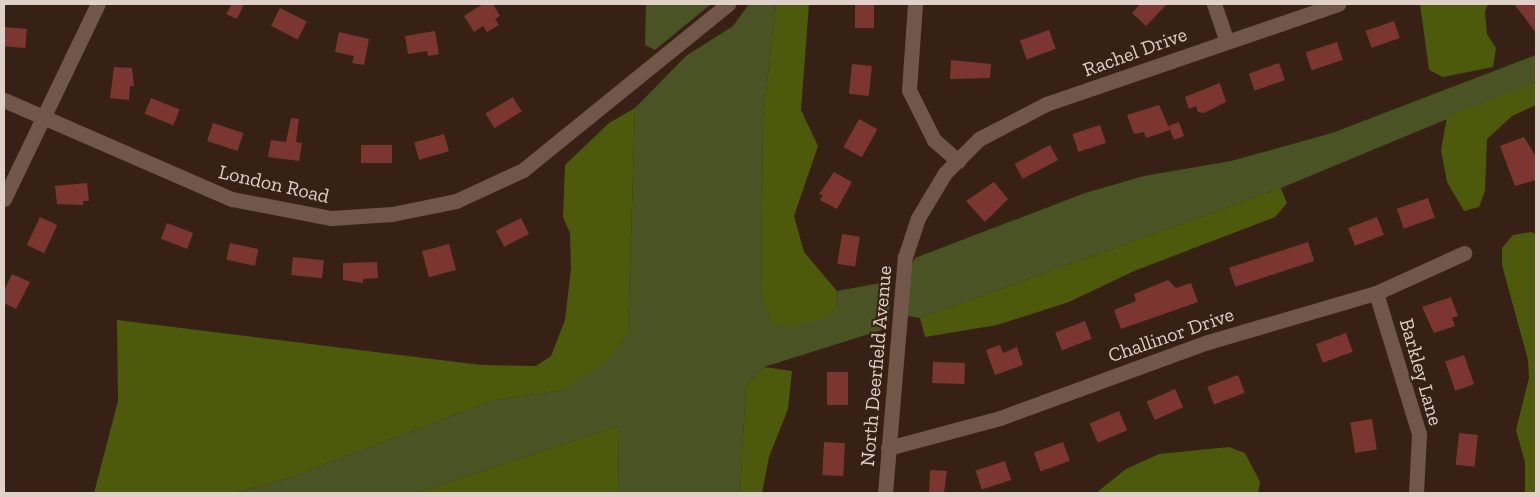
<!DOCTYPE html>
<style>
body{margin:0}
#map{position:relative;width:1540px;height:497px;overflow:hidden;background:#372115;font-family:"Zilla Slab",serif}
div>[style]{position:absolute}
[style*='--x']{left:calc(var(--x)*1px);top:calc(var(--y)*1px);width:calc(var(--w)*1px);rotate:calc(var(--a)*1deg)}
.green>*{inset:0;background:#495323}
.forest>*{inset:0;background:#4d5a0c}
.building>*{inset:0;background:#7c3632;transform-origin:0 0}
.street>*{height:15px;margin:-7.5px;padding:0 7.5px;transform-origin:7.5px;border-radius:7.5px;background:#715749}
.secondary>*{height:15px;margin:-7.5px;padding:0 7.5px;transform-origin:7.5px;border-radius:7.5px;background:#715749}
span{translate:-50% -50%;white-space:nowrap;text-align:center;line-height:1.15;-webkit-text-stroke:4px #372115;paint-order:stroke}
.street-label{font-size:20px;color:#dfd0c8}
.frame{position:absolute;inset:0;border:5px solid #dfd0c8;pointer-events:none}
</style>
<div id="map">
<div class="green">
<i style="clip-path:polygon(646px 4px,711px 4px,655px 50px,645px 45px)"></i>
<i style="clip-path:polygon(749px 4px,776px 4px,763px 119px,761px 292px,836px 309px,837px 291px,891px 281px,888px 328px,764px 367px,746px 386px,740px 493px,618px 493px,619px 426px,417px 493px,234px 493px,289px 478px,494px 400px,563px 390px,628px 334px,635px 108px,686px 56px,733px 26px)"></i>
<i style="clip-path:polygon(1536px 55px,1536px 82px,1281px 188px,920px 318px,908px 316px,909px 270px,915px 258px,1085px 193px,1144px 176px,1231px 161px,1332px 133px)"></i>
</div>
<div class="forest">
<i style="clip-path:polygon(776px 4px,809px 4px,801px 110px,818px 146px,794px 216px,804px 252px,837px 291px,836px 309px,822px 319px,790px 327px,773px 324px,761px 292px,763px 119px)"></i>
<i style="clip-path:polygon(1420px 4px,1488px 4px,1485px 12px,1487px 34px,1496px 48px,1493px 67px,1443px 77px,1429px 70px)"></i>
<i style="clip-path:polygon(1536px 82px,1536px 105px,1512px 116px,1487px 139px,1485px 191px,1479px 207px,1464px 211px,1447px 182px,1441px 150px,1447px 117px)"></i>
<i style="clip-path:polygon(635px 108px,628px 334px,606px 362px,563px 390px,494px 400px,289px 478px,234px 493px,94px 493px,118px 401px,117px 320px,481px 365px,536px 366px,551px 356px,565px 320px,571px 269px,570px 233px,563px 217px,565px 165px,609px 123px)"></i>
<i style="clip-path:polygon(1281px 188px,1287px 203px,1275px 217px,1134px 271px,1069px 302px,997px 325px,925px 337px,920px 318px)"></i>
<i style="clip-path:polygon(1531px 232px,1536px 234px,1536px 493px,1525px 493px,1525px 462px,1516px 430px,1529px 378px,1528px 360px,1502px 265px,1502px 248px,1513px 235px)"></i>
<i style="clip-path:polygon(764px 367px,792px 371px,788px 409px,769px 457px,762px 493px,740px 493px,746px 386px)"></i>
<i style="clip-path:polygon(619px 426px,618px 493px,417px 493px)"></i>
<i style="clip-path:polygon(1229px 447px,1245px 453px,1260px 482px,1258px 493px,1096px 493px,1126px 469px,1159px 454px)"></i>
</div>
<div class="building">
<i style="clip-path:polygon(232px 4px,244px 4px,237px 19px,226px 14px)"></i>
<i style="clip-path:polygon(483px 4px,493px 4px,500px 16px,495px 19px,499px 25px,487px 32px,483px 26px,474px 32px,464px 16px)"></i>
<i style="left:855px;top:4px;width:19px;height:24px"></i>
<i style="clip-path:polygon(1140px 4px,1167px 4px,1146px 26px,1132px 13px)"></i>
<i style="clip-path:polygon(1514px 4px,1536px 4px,1536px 33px,1525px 18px)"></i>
<i style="left:280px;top:8px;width:30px;height:20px;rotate:27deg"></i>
<i style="left:1394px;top:21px;width:18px;height:30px;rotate:71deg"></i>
<i style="left:4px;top:27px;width:23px;height:19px;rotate:5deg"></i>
<i style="left:1049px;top:30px;width:20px;height:31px;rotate:70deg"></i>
<i style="clip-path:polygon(435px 31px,439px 54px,428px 56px,427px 51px,408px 54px,405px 36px)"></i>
<i style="clip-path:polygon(339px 32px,369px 39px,364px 65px,352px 63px,354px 56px,335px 52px)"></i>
<i style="left:1337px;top:42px;width:19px;height:33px;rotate:72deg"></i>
<i style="clip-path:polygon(951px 60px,991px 64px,990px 78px,950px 79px)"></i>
<i style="left:1279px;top:63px;width:18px;height:32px;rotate:71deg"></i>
<i style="left:852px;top:64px;width:20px;height:30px;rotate:6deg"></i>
<i style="clip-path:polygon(114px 67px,132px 68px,134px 86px,130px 86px,129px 100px,110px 98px)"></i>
<i style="clip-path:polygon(1220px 83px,1226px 102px,1204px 113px,1198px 112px,1196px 106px,1189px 109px,1185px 97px)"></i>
<i style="left:513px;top:97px;width:17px;height:32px;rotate:59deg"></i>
<i style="left:151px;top:98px;width:31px;height:17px;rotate:22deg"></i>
<i style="clip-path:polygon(1159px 105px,1170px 130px,1146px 138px,1144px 132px,1134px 134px,1127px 115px)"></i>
<i style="clip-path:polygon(291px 118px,299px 119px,296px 142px,302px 143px,299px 161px,268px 157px,271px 140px,286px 142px)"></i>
<i style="left:859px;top:119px;width:21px;height:32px;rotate:29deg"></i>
<i style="left:1179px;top:122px;width:15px;height:11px;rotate:70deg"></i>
<i style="left:213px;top:123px;width:32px;height:19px;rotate:18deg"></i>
<i style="left:1100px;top:125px;width:19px;height:29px;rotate:72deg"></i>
<i style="left:444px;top:134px;width:18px;height:31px;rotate:74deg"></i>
<i style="clip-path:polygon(1524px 137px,1536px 157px,1536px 180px,1515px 186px,1500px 146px)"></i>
<i style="left:392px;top:145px;width:18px;height:31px;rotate:90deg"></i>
<i style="left:1050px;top:145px;width:17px;height:40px;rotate:62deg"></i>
<i style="clip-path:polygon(834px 172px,852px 182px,837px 209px,820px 200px,823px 195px,819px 194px)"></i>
<i style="clip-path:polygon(994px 182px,1008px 199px,985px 222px,966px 201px)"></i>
<i style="clip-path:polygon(87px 183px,89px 201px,83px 201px,83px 205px,57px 204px,55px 186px)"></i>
<i style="left:1428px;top:198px;width:21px;height:33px;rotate:71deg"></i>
<i style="left:40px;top:217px;width:19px;height:31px;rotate:25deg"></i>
<i style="left:1377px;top:217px;width:19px;height:31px;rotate:69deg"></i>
<i style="left:521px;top:218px;width:18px;height:28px;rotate:63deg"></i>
<i style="left:167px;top:223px;width:28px;height:17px;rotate:21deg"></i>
<i style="left:842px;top:234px;width:18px;height:30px;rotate:9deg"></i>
<i style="left:1308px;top:242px;width:20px;height:83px;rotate:72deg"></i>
<i style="left:230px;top:243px;width:29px;height:17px;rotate:12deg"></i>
<i style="left:449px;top:244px;width:27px;height:28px;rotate:75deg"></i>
<i style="left:293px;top:257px;width:31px;height:18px;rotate:6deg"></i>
<i style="clip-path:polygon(377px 262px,378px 278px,363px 279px,363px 283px,343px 280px,343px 263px)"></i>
<i style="clip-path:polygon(12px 274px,30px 282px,16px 309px,4px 303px,4px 291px)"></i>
<i style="clip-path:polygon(1168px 280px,1176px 288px,1191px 283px,1198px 302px,1121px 329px,1114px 310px,1136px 301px,1134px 294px)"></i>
<i style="clip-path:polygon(1451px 297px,1458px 316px,1452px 318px,1455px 326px,1434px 333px,1422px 307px)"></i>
<i style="left:1085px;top:321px;width:19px;height:32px;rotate:69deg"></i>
<i style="left:1346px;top:333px;width:20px;height:32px;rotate:70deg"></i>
<i style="clip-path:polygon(1000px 345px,1003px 353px,1017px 347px,1023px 365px,995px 375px,986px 350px)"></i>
<i style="left:1464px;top:355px;width:31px;height:20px;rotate:71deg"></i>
<i style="left:933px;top:362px;width:32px;height:21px;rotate:2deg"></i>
<i style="left:827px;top:372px;width:21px;height:33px"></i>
<i style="left:1238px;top:375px;width:19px;height:33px;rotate:69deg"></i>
<i style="left:1175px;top:389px;width:20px;height:31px;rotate:66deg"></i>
<i style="left:1119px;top:411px;width:21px;height:32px;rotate:67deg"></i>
<i style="left:1372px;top:419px;width:31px;height:22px;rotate:81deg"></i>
<i style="left:1459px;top:433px;width:19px;height:32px;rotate:6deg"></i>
<i style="left:824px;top:442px;width:21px;height:33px;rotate:3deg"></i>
<i style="left:1063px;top:442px;width:20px;height:31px;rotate:70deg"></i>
<i style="left:1005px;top:461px;width:20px;height:31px;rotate:72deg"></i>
<i style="clip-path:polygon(930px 470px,947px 471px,944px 493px,929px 493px)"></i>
</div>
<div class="street">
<i style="--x:915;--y:4;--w:86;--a:94"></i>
<i style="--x:909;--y:90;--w:56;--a:63.4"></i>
<i style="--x:934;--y:140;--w:32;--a:41"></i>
<i style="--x:1214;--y:4;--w:37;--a:71"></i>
<i style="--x:1376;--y:293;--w:147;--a:73"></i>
<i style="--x:1419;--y:434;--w:59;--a:92.9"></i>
<i style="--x:888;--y:448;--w:116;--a:-15"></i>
<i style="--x:1000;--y:418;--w:221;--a:-20.1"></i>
<i style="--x:1208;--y:342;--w:175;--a:-16.3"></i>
<i style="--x:1376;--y:293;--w:97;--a:-24.4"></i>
<i style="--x:885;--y:493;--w:237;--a:-85.2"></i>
<i style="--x:905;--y:257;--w:41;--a:-71.6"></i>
<i style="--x:918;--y:218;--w:52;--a:-59"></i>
<i style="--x:945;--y:173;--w:48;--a:-45"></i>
<i style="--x:979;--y:139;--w:76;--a:-27.6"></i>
<i style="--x:1046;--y:104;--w:309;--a:-18.9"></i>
</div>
<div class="secondary">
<i style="--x:4;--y:100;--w:249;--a:23.5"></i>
<i style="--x:232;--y:199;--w:101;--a:10.9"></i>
<i style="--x:331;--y:218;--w:61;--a:-3.8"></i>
<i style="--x:392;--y:214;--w:65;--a:-11.5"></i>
<i style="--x:456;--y:201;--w:74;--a:-24.8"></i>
<i style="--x:523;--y:170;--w:264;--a:-39"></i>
<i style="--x:4;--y:199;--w:216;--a:-64.3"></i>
</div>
<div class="street-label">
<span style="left:1135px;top:52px;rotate:-20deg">Rachel Drive</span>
<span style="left:274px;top:184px;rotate:13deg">London Road</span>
<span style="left:1171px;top:335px;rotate:-19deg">Challinor Drive</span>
<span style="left:876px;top:366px;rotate:-85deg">North Deerfield Avenue</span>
<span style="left:1421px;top:372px;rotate:74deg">Barkley Lane</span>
</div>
<div class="frame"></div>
</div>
